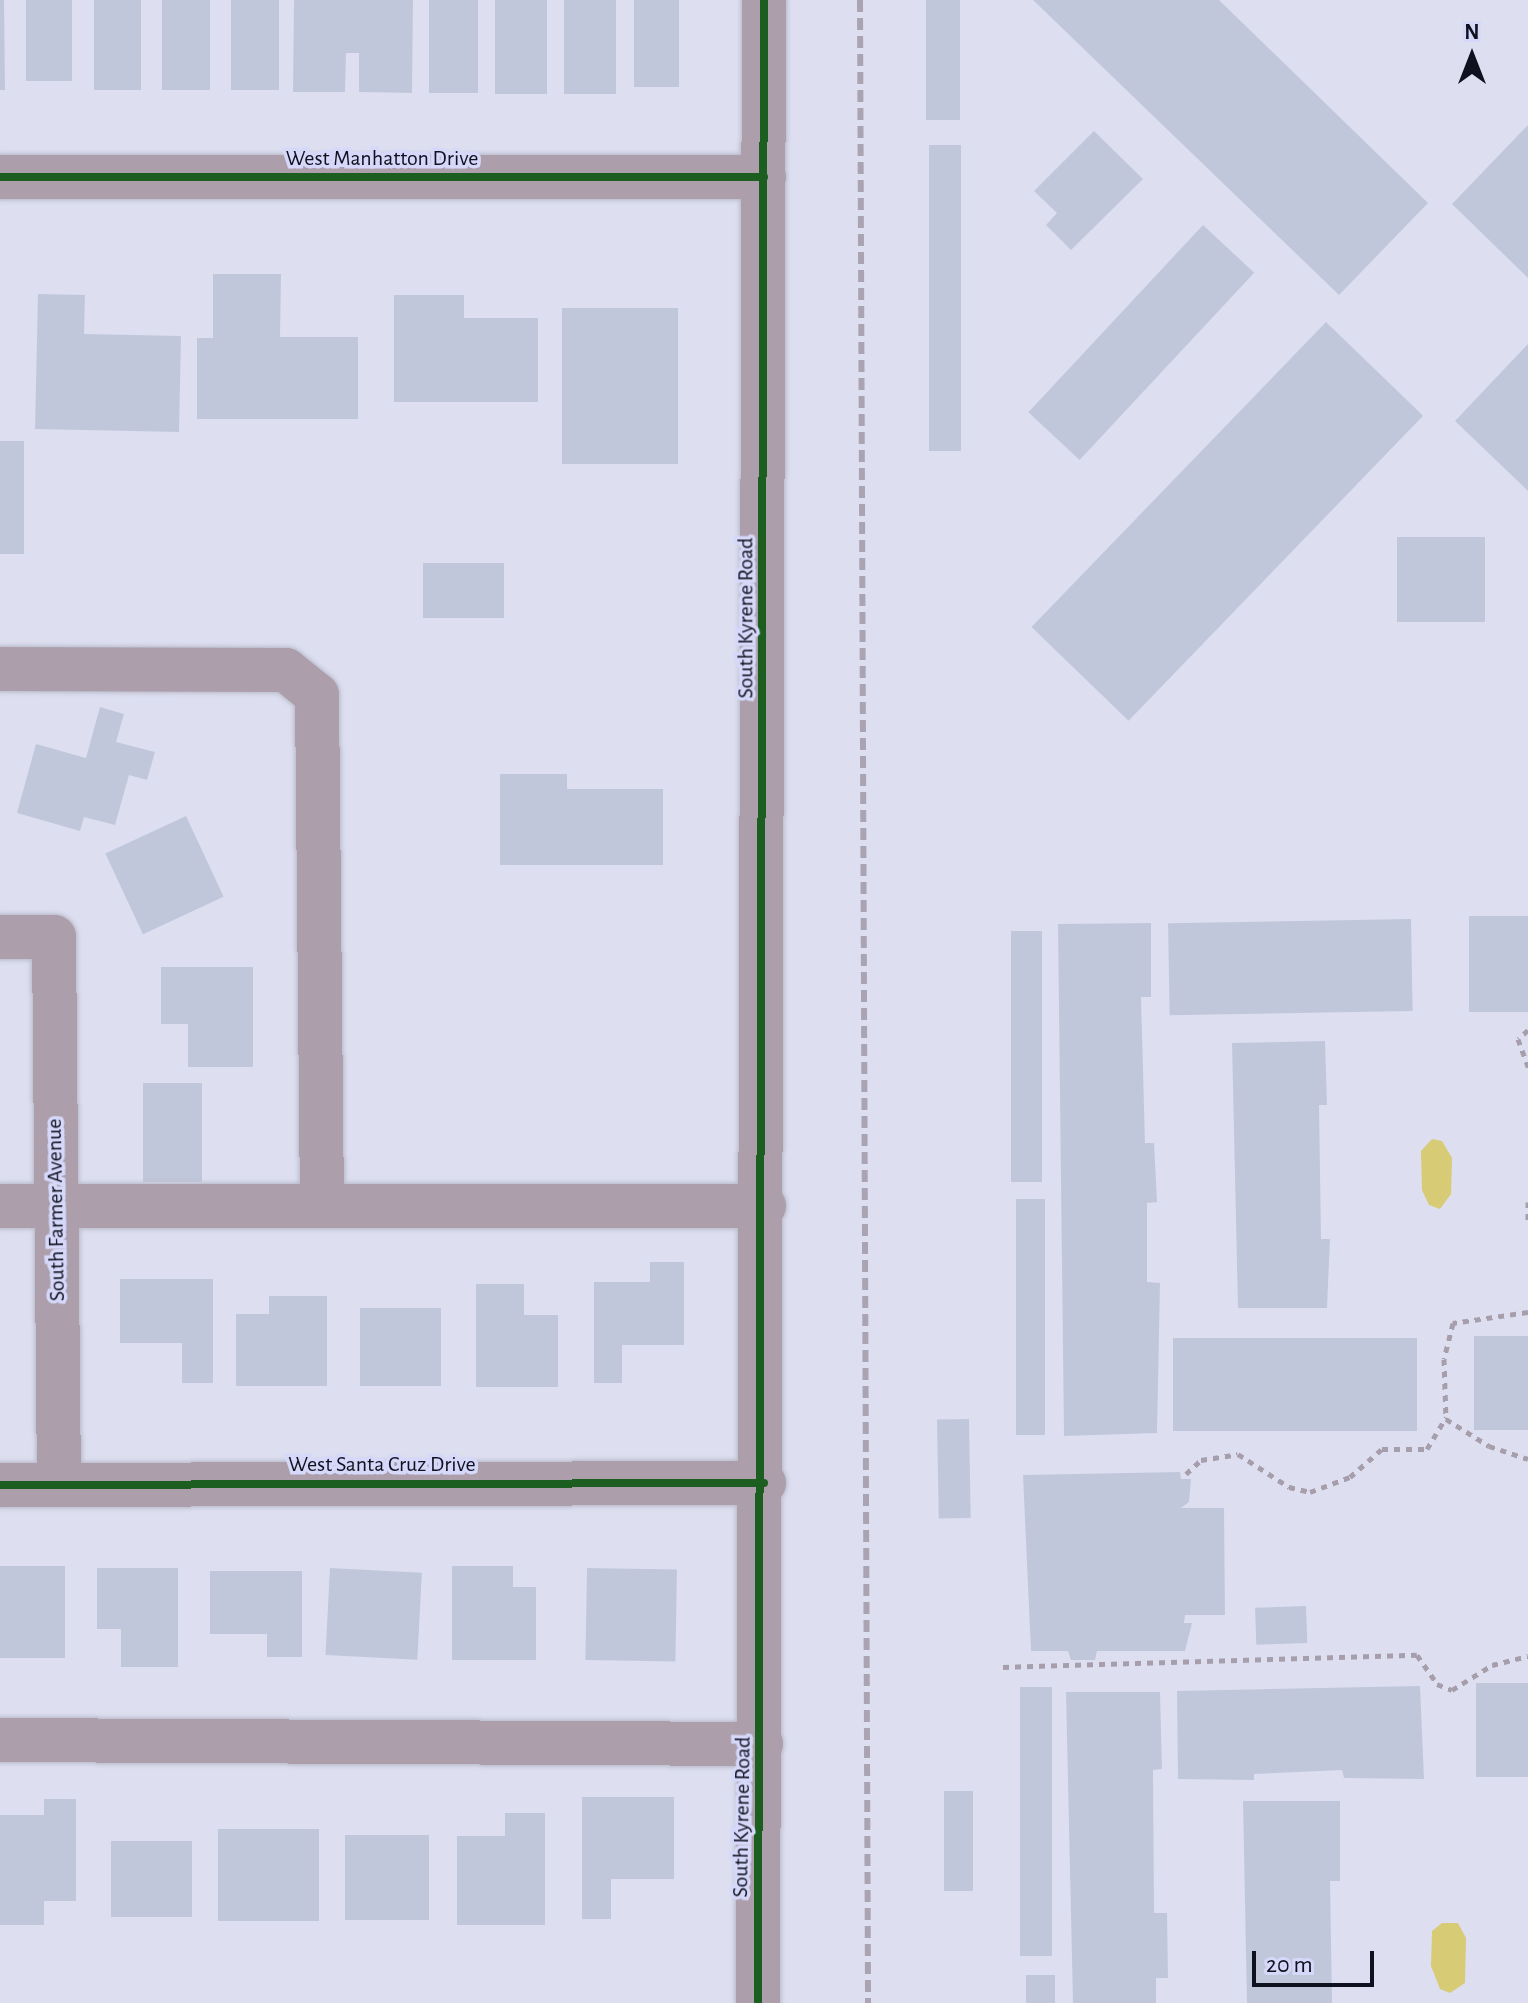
<!DOCTYPE html>
<style>
body{margin:0}
#map{position:relative;width:1528px;height:2003px;overflow:hidden;background:#dddff1;font-family:"Alegreya Sans",sans-serif}
div>[style]{position:absolute}
[style*='--x']{left:calc(var(--x)*1px);top:calc(var(--y)*1px);width:calc(var(--w)*1px);rotate:calc(var(--a)*1deg)}
.water>*{inset:0;background:#d7cb75}
.building>*{inset:0;background:#c1c7db;transform-origin:0 0}
.path>*{height:5px;margin-top:-2.5px;transform-origin:0;background:repeating-linear-gradient(90deg,#a79eac 0 6px,transparent 0 12px)}
.roads{filter:drop-shadow(0 0 2px #babcca) drop-shadow(0 0 2px #babcca)}
.minor>*{height:44px;margin:-22px;padding:0 22px;transform-origin:22px;border-radius:22px;background:#ac9eab}
.rail>*{height:6px;margin-top:-3px;transform-origin:0;background:repeating-linear-gradient(90deg,#aaa3b1 0 12px,transparent 0 18px)}
.cycleway>*{height:8px;margin:-4px;padding:0 4px;transform-origin:4px;border-radius:4px;background:#1b5e20}
span{translate:-50% -50%;white-space:nowrap;text-align:center;line-height:1.15;-webkit-text-stroke:7px #d5d8f9;paint-order:stroke}
.street-label{font-size:22px;color:#10111f}
.north{position:absolute;left:1432px;top:16px;width:80px;height:80px;-webkit-text-stroke:6px #d5d8f9;paint-order:stroke;rotate:0deg;font-size:22px;font-weight:700;line-height:32px;text-align:center;color:#10111f}
.north::after{content:'';display:block;margin:auto;width:28px;height:36px;background:#10111f;clip-path:polygon(50% 0,100% 100%,50% 72%,0 100%)}
.scale{position:absolute;left:1252px;top:1951px;width:122px;height:36px;box-sizing:border-box;border:4px solid #10111f;border-top:0;padding-left:10px;font-size:24px;line-height:28px;white-space:nowrap;color:#10111f;-webkit-text-stroke:6px #d5d8f9;paint-order:stroke}
</style>
<div id="map">
<div class="water">
<i style="clip-path:polygon(1432px 1139px,1442px 1141px,1452px 1158px,1451px 1194px,1440px 1209px,1429px 1205px,1422px 1190px,1421px 1151px)"></i>
<i style="clip-path:polygon(1442px 1923px,1458px 1923px,1466px 1938px,1465px 1983px,1450px 1993px,1440px 1989px,1431px 1966px,1432px 1931px)"></i>
</div>
<div class="building">
<i style="clip-path:polygon(0 0,4px 0,5px 90px,0 90px)"></i>
<i style="left:26px;top:0;width:46px;height:81px"></i>
<i style="left:94px;top:0;width:47px;height:90px"></i>
<i style="left:162px;top:0;width:48px;height:90px"></i>
<i style="left:231px;top:0;width:48px;height:90px"></i>
<i style="clip-path:polygon(294px 0,413px 0,412px 93px,359px 92px,359px 53px,346px 53px,345px 92px,293px 92px)"></i>
<i style="left:429px;top:0;width:49px;height:93px"></i>
<i style="left:495px;top:0;width:52px;height:94px"></i>
<i style="left:564px;top:0;width:52px;height:94px"></i>
<i style="left:634px;top:0;width:45px;height:87px"></i>
<i style="left:926px;top:0;width:34px;height:120px"></i>
<i style="clip-path:polygon(1033px 0,1219px 0,1428px 203px,1339px 295px)"></i>
<i style="clip-path:polygon(1528px 125px,1528px 278px,1452px 204px)"></i>
<i style="clip-path:polygon(1094px 131px,1143px 179px,1071px 250px,1046px 225px,1057px 213px,1034px 191px)"></i>
<i style="left:929px;top:145px;width:32px;height:306px"></i>
<i style="left:1203px;top:225px;width:70px;height:256px;rotate:43deg"></i>
<i style="clip-path:polygon(213px 274px,281px 274px,280px 337px,358px 337px,358px 419px,197px 419px,197px 338px,213px 338px)"></i>
<i style="clip-path:polygon(38px 294px,85px 295px,84px 334px,181px 336px,179px 432px,35px 429px)"></i>
<i style="clip-path:polygon(394px 295px,464px 295px,464px 318px,538px 318px,538px 402px,394px 402px)"></i>
<i style="left:562px;top:308px;width:116px;height:156px"></i>
<i style="left:1326px;top:322px;width:135px;height:424px;rotate:44deg"></i>
<i style="clip-path:polygon(1528px 344px,1528px 491px,1455px 421px)"></i>
<i style="left:0;top:441px;width:24px;height:113px"></i>
<i style="left:1397px;top:537px;width:88px;height:85px"></i>
<i style="left:423px;top:563px;width:81px;height:55px"></i>
<i style="clip-path:polygon(100px 707px,124px 714px,116px 742px,155px 752px,147px 780px,129px 775px,115px 825px,84px 817px,80px 831px,17px 813px,36px 744px,86px 758px)"></i>
<i style="clip-path:polygon(500px 774px,567px 774px,567px 789px,663px 789px,663px 865px,500px 865px)"></i>
<i style="left:186px;top:816px;width:89px;height:89px;rotate:65deg"></i>
<i style="left:1528px;top:916px;width:96px;height:59px;rotate:90deg"></i>
<i style="left:1411px;top:919px;width:92px;height:243px;rotate:89deg"></i>
<i style="clip-path:polygon(1151px 923px,1151px 997px,1141px 997px,1145px 1143px,1154px 1143px,1157px 1202px,1147px 1203px,1147px 1282px,1160px 1283px,1157px 1433px,1064px 1436px,1058px 924px)"></i>
<i style="left:1011px;top:931px;width:31px;height:251px"></i>
<i style="clip-path:polygon(161px 967px,253px 967px,253px 1067px,188px 1067px,188px 1024px,161px 1024px)"></i>
<i style="clip-path:polygon(1325px 1041px,1327px 1105px,1319px 1105px,1321px 1239px,1330px 1239px,1327px 1308px,1238px 1308px,1232px 1043px)"></i>
<i style="left:202px;top:1083px;width:99px;height:59px;rotate:90deg"></i>
<i style="left:1016px;top:1199px;width:29px;height:236px"></i>
<i style="clip-path:polygon(650px 1262px,684px 1262px,684px 1345px,622px 1345px,622px 1383px,594px 1383px,594px 1282px,650px 1282px)"></i>
<i style="clip-path:polygon(120px 1279px,213px 1279px,213px 1383px,182px 1383px,182px 1343px,120px 1343px)"></i>
<i style="clip-path:polygon(476px 1284px,524px 1284px,524px 1315px,558px 1315px,558px 1387px,476px 1387px)"></i>
<i style="clip-path:polygon(269px 1296px,327px 1296px,327px 1386px,236px 1386px,236px 1314px,269px 1314px)"></i>
<i style="left:360px;top:1308px;width:81px;height:78px"></i>
<i style="left:1528px;top:1336px;width:94px;height:54px;rotate:90deg"></i>
<i style="left:1417px;top:1338px;width:93px;height:244px;rotate:90deg"></i>
<i style="left:969px;top:1419px;width:99px;height:32px;rotate:89deg"></i>
<i style="clip-path:polygon(1180px 1472px,1181px 1479px,1191px 1479px,1189px 1502px,1181px 1508px,1224px 1508px,1225px 1615px,1185px 1615px,1184px 1623px,1192px 1623px,1185px 1651px,1097px 1651px,1095px 1660px,1071px 1660px,1068px 1651px,1031px 1651px,1023px 1475px)"></i>
<i style="left:0;top:1566px;width:65px;height:92px"></i>
<i style="clip-path:polygon(452px 1566px,513px 1566px,513px 1587px,536px 1587px,536px 1660px,452px 1660px)"></i>
<i style="clip-path:polygon(97px 1568px,178px 1568px,178px 1667px,121px 1667px,121px 1629px,97px 1629px)"></i>
<i style="left:330px;top:1568px;width:92px;height:87px;rotate:3deg"></i>
<i style="left:587px;top:1568px;width:90px;height:92px;rotate:1deg"></i>
<i style="clip-path:polygon(210px 1571px,302px 1571px,302px 1657px,267px 1657px,267px 1634px,210px 1634px)"></i>
<i style="left:1306px;top:1606px;width:37px;height:51px;rotate:88deg"></i>
<i style="left:1476px;top:1683px;width:52px;height:94px"></i>
<i style="clip-path:polygon(1420px 1686px,1424px 1779px,1344px 1778px,1342px 1770px,1254px 1774px,1254px 1780px,1178px 1779px,1177px 1691px)"></i>
<i style="left:1052px;top:1687px;width:269px;height:32px;rotate:90deg"></i>
<i style="clip-path:polygon(1066px 1692px,1160px 1692px,1162px 1769px,1153px 1770px,1154px 1913px,1167px 1913px,1168px 1978px,1156px 1978px,1156px 2003px,1073px 2003px)"></i>
<i style="left:944px;top:1791px;width:29px;height:100px"></i>
<i style="clip-path:polygon(582px 1797px,674px 1797px,674px 1879px,611px 1879px,611px 1919px,582px 1919px)"></i>
<i style="clip-path:polygon(44px 1799px,76px 1799px,76px 1901px,44px 1901px,44px 1925px,0 1925px,0 1815px,44px 1815px)"></i>
<i style="clip-path:polygon(1243px 1801px,1340px 1801px,1340px 1881px,1330px 1881px,1332px 2003px,1247px 2003px)"></i>
<i style="clip-path:polygon(505px 1813px,545px 1813px,545px 1925px,457px 1925px,457px 1836px,505px 1836px)"></i>
<i style="left:218px;top:1829px;width:101px;height:92px"></i>
<i style="left:345px;top:1835px;width:84px;height:85px"></i>
<i style="left:111px;top:1841px;width:81px;height:76px"></i>
<i style="left:1026px;top:1975px;width:29px;height:28px"></i>
</div>
<div class="path">
<i style="--x:1528;--y:1030;--w:13;--a:138"></i>
<i style="--x:1518;--y:1039;--w:30;--a:70"></i>
<i style="--x:1528;--y:1202;--w:19;--a:90"></i>
<i style="--x:1528;--y:1312;--w:76;--a:171.7"></i>
<i style="--x:1453;--y:1323;--w:37;--a:104"></i>
<i style="--x:1444;--y:1359;--w:60;--a:88.1"></i>
<i style="--x:1446;--y:1419;--w:51;--a:32.1"></i>
<i style="--x:1489;--y:1446;--w:41;--a:18.4"></i>
<i style="--x:1186;--y:1474;--w:21;--a:-43"></i>
<i style="--x:1201;--y:1460;--w:37;--a:-9"></i>
<i style="--x:1238;--y:1454;--w:61;--a:32.9"></i>
<i style="--x:1289;--y:1487;--w:22;--a:13"></i>
<i style="--x:1310;--y:1492;--w:43;--a:-20.6"></i>
<i style="--x:1350;--y:1477;--w:43;--a:-41.2"></i>
<i style="--x:1382;--y:1449;--w:45;--a:0"></i>
<i style="--x:1427;--y:1449;--w:37;--a:-59"></i>
<i style="--x:1003;--y:1667;--w:414;--a:-1.7"></i>
<i style="--x:1417;--y:1655;--w:35;--a:55"></i>
<i style="--x:1437;--y:1684;--w:16;--a:22"></i>
<i style="--x:1452;--y:1690;--w:47;--a:-32"></i>
<i style="--x:1492;--y:1665;--w:37;--a:-14"></i>
</div>
<div class="roads">
<div class="minor">
<i style="--x:0;--y:177;--w:764;--a:0"></i>
<i style="--x:0;--y:669;--w:286;--a:0.2"></i>
<i style="--x:286;--y:670;--w:40;--a:39"></i>
<i style="--x:317;--y:695;--w:510;--a:89.44"></i>
<i style="--x:0;--y:937;--w:54;--a:0"></i>
<i style="--x:54;--y:937;--w:546;--a:89.48"></i>
<i style="--x:0;--y:1206;--w:764;--a:0"></i>
<i style="--x:0;--y:1485;--w:764;--a:-0.15"></i>
<i style="--x:0;--y:1740;--w:761;--a:0.3"></i>
<i style="--x:758;--y:2003;--w:2003;--a:-89.83"></i>
</div>
</div>
<div class="rail">
<i style="--x:860;--y:0;--w:2003;--a:89.77"></i>
</div>
<div class="cycleway">
<i style="--x:0;--y:177;--w:764;--a:0"></i>
<i style="--x:0;--y:1485;--w:764;--a:-0.15"></i>
<i style="--x:758;--y:2003;--w:2003;--a:-89.83"></i>
</div>
<div class="street-label">
<span style="left:382px;top:159px">West Manhatton Drive</span>
<span style="left:746px;top:618px;rotate:-90deg">South Kyrene Road</span>
<span style="left:56px;top:1210px;rotate:-91deg">South Farmer Avenue</span>
<span style="left:382px;top:1465px">West Santa Cruz Drive</span>
<span style="left:742px;top:1817px;rotate:-89deg">South Kyrene Road</span>
</div>
<div class="north">N</div>
<div class="scale">20 m</div>
</div>
